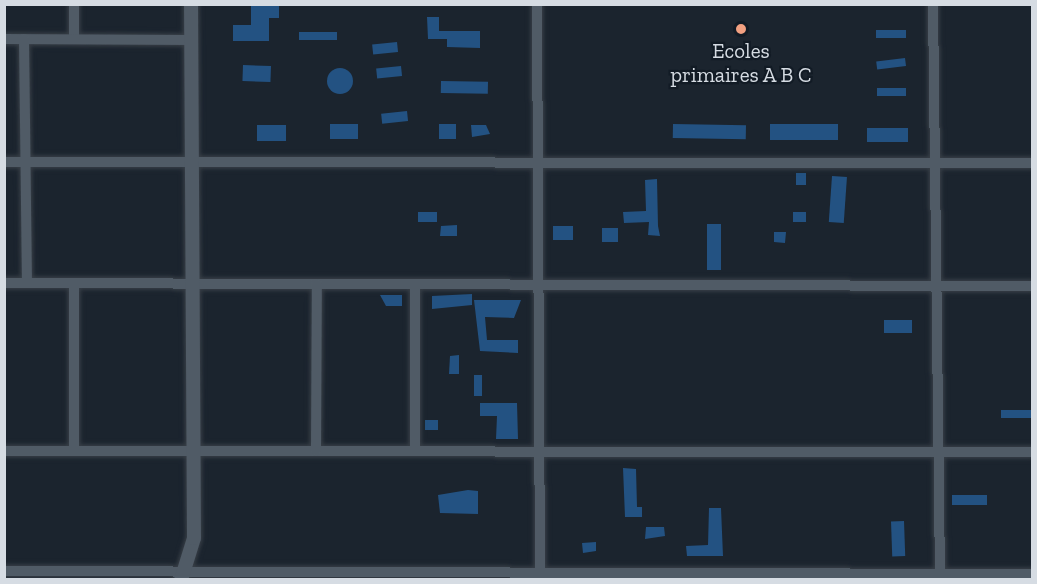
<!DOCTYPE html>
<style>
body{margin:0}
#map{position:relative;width:1037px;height:584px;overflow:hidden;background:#1b242e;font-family:"Zilla Slab",serif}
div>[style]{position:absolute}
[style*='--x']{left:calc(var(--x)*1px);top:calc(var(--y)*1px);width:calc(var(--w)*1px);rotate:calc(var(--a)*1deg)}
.building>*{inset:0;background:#235282;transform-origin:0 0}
.round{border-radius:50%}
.roads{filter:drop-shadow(0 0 2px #383f47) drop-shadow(0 0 2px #383f47)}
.minor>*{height:10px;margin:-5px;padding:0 5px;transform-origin:5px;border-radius:5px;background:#505b66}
.tertiary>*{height:14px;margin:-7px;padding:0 7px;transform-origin:7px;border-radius:7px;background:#505b66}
.dots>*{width:16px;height:16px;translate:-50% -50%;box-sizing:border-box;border:3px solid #121b25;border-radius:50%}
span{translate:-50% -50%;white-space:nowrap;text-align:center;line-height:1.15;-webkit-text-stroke:4.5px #121b25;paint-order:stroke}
.poi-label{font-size:21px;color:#d6dce3}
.frame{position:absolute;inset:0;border:6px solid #d6dce3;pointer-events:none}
</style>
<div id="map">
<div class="building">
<i style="clip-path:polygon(251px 4px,279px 4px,279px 18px,269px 18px,269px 41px,233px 41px,233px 25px,251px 25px)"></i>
<i style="clip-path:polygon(427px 17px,439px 17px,439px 31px,480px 31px,480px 48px,447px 47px,447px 39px,428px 39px)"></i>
<i style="left:876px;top:30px;width:30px;height:8px"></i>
<i style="left:299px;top:32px;width:38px;height:8px"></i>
<i style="left:397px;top:42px;width:10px;height:25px;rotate:84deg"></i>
<i style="left:905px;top:58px;width:8px;height:29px;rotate:83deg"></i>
<i style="left:243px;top:65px;width:28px;height:16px;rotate:2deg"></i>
<i style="left:401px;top:66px;width:10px;height:25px;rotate:84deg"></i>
<i class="round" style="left:327px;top:68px;width:26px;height:26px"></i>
<i style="left:441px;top:81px;width:47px;height:12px;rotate:1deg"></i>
<i style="left:877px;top:88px;width:29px;height:8px"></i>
<i style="left:407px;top:111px;width:10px;height:26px;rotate:84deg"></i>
<i style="left:330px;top:124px;width:28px;height:15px"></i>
<i style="left:439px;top:124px;width:17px;height:15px"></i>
<i style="left:673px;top:124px;width:73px;height:14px;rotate:1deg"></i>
<i style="left:770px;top:124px;width:68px;height:16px"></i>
<i style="left:257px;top:125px;width:29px;height:16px"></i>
<i style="clip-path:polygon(471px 125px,486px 125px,490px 134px,472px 137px)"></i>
<i style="left:867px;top:128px;width:41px;height:14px"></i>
<i style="left:796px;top:173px;width:10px;height:12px"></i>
<i style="left:832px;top:176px;width:15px;height:46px;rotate:4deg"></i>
<i style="clip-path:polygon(657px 179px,658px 226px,660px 236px,648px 235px,649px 222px,624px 223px,623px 212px,646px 211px,645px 180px)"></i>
<i style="left:418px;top:212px;width:19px;height:10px"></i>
<i style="left:793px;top:212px;width:13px;height:10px"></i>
<i style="left:707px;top:224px;width:14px;height:46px"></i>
<i style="clip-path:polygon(457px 225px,457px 236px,440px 236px,441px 226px)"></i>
<i style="left:553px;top:226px;width:20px;height:14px"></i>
<i style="left:602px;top:228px;width:16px;height:14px"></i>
<i style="clip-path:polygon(774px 232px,786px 232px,785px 243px,774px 242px)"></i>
<i style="clip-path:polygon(472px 294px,472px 305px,432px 309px,432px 296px)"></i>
<i style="clip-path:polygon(380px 295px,402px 295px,402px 306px,386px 306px)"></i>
<i style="clip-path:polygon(474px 300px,521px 300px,514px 318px,485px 317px,487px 340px,518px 340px,518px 353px,480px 351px)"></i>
<i style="left:884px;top:320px;width:28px;height:13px"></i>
<i style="clip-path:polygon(459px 355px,459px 374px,449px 374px,450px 356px)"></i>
<i style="left:482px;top:375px;width:21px;height:8px;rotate:90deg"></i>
<i style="clip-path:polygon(480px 403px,517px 403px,518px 439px,496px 439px,497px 416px,480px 416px)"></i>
<i style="left:1001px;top:410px;width:31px;height:8px"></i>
<i style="left:425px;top:420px;width:13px;height:10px"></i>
<i style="clip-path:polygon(623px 468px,636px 469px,637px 507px,642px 507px,642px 517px,625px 517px)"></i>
<i style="clip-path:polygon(468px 490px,478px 491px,478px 514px,440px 513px,438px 495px)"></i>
<i style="left:987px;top:495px;width:10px;height:35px;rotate:90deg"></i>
<i style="clip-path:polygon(709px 508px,721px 508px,723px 556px,687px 556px,686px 546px,708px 545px)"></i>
<i style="left:904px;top:521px;width:35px;height:13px;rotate:88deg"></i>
<i style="clip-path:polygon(646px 527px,664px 527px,665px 536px,645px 539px)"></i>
<i style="clip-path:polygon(596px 542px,596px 551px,583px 553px,582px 543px)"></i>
</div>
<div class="roads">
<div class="minor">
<i style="--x:74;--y:4;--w:35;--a:90"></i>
<i style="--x:537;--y:4;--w:569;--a:89.7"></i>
<i style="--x:933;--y:4;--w:575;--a:89.3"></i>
<i style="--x:4;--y:39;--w:187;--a:0.3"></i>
<i style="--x:24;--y:39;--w:244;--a:89.3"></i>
<i style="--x:4;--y:162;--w:1028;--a:0.06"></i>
<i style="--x:4;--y:283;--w:1028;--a:0.17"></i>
<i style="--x:74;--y:450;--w:167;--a:-90"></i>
<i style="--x:4;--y:451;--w:1028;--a:0.06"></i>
<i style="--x:316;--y:451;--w:167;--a:-89.7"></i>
<i style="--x:415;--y:451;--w:166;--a:-90"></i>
<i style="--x:4;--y:571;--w:1028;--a:0.17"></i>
</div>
<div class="tertiary">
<i style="--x:181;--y:580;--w:44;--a:-72.8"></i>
<i style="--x:194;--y:538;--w:534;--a:-90.32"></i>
</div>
</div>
<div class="dots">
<i style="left:741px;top:29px;background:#f2a081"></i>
</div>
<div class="poi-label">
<span style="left:741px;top:63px">Ecoles<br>primaires A B C</span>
</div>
<div class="frame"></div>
</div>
